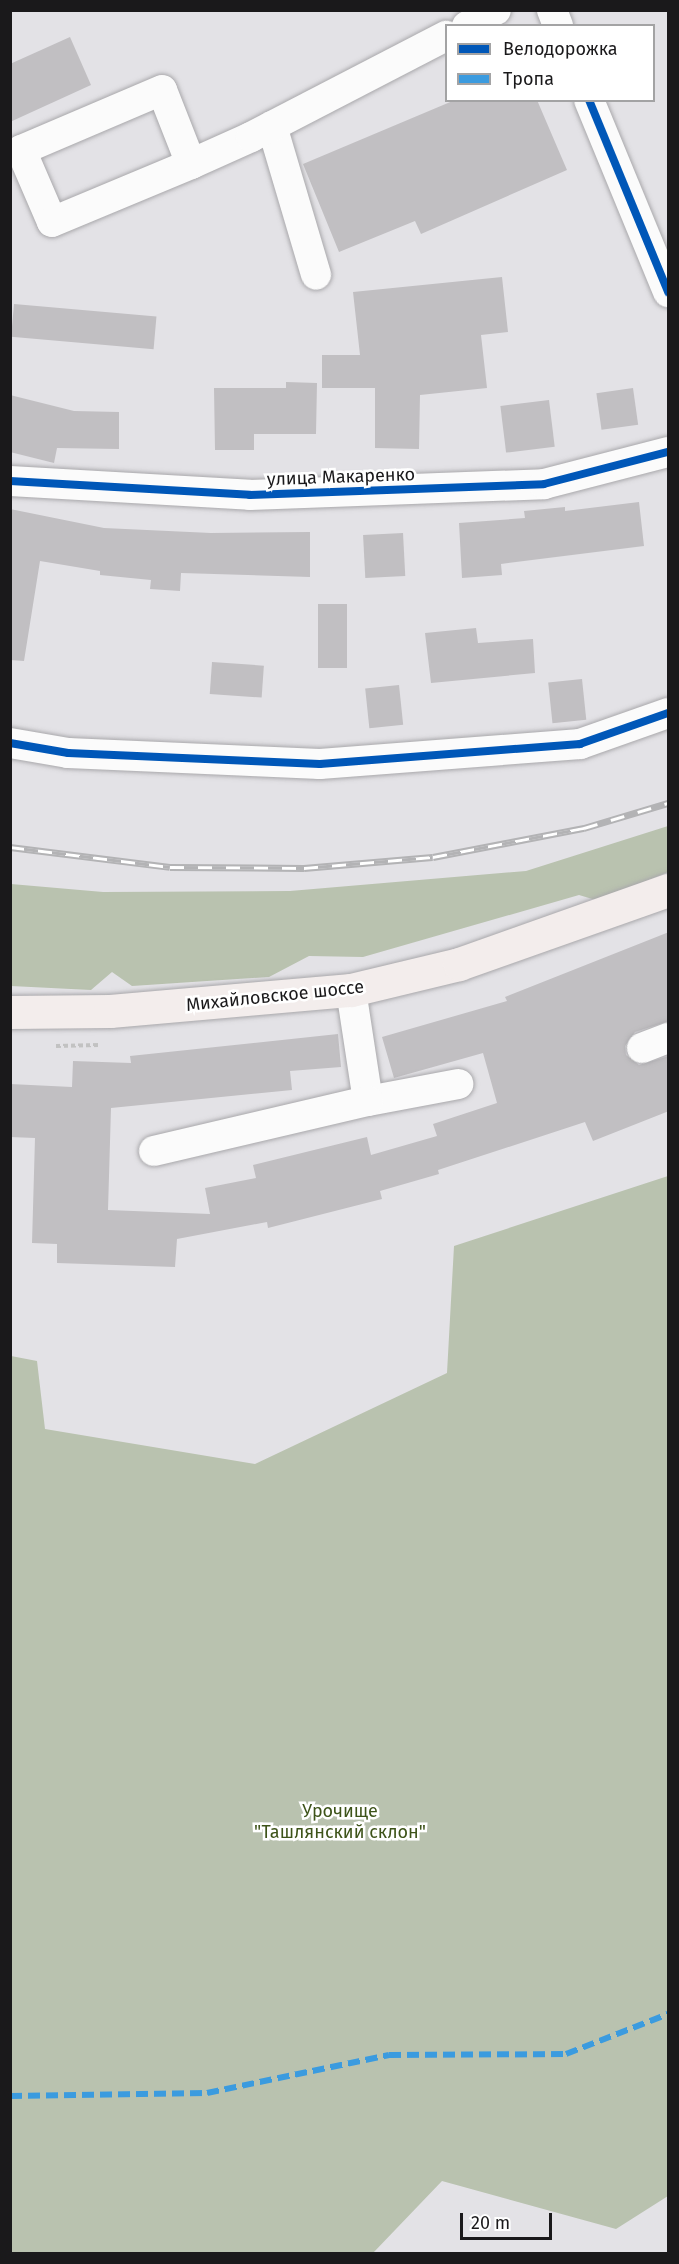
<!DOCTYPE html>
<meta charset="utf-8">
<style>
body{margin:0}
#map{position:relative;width:679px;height:2264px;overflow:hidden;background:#e3e2e6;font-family:"Fira Sans",sans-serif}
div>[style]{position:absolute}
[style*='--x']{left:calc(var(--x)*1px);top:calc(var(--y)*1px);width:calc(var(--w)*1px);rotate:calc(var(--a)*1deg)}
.forest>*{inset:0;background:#b9c2af}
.building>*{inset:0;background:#c1bfc2;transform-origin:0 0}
.path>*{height:4px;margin-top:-2px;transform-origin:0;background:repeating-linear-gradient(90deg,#c2c2c2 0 4.5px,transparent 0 7.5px)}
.roads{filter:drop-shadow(0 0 2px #a9a8ab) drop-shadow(0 0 2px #a9a8ab)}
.minor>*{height:30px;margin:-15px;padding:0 15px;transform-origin:15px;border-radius:15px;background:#fbfbfb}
.major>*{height:33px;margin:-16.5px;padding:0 16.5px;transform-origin:16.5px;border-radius:16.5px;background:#f3edec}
.rail>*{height:7px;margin-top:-3.5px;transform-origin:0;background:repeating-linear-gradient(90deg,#fff 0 14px,#b3b3b5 0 28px);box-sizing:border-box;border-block:2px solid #b3b3b5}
.quiet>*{height:6px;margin-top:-3px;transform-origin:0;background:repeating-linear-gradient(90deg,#3b9bdf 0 12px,transparent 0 18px)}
.cycleway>*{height:8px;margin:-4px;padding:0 4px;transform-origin:4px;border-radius:4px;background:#0057b8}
span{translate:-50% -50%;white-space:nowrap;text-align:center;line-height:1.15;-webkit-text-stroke:5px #fff;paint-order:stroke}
.street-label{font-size:18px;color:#1a191b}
.park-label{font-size:18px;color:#3d5319}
.frame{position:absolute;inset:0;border:12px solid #1a191b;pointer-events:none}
.legend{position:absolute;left:445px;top:24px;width:210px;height:78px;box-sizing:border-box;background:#fff;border:2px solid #a3a3a4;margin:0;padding:8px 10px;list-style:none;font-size:18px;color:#1a191b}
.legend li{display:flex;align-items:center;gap:12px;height:30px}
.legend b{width:30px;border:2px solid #a3a3a4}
.scale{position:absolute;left:460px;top:2213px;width:92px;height:27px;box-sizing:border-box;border:3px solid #1a191b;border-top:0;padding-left:8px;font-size:18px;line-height:21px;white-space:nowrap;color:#1a191b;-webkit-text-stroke:4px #fff;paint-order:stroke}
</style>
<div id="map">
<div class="forest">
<i style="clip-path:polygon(668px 826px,668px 872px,599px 901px,579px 895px,363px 957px,309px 956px,269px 977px,132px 986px,112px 972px,91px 990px,11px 986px,11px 884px,103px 892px,290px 891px,526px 871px)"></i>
<i style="clip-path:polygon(668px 1176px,668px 2196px,616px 2229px,442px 2181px,373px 2253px,11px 2253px,11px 1356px,37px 1361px,45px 1429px,255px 1464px,447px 1373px,454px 1246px)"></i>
</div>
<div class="building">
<i style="clip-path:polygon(70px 37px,91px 85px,10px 122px,10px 64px)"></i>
<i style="clip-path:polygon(455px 100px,537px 100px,567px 170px,421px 234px,415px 221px,339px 252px,303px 164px)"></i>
<i style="clip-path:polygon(502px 277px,508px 332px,481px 335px,487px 388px,420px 395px,419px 449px,375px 448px,375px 388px,322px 388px,322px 355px,360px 355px,353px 292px)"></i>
<i style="left:14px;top:304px;width:143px;height:33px;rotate:5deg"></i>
<i style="clip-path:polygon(286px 382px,317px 383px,316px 434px,254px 434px,254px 450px,215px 450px,214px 388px,286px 388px)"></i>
<i style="left:633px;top:388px;width:37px;height:37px;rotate:82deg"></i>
<i style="clip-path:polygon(10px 395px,74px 411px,119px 412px,119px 449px,57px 448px,54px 463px,10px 452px)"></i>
<i style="left:549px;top:400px;width:47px;height:49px;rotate:83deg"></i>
<i style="clip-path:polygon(639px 502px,644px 546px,501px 564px,502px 575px,462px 578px,459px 523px,525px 518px,524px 511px,565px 507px,565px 511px)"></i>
<i style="clip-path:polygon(10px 509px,104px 528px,211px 533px,310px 532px,310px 577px,181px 573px,180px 591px,150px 589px,151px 580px,100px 575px,100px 571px,40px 561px,24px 661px,10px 660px)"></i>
<i style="left:403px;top:533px;width:43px;height:40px;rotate:87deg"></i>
<i style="left:318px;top:604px;width:29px;height:64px"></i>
<i style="clip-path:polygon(476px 628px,478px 643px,533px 639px,535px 673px,431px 683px,425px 633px)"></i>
<i style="left:212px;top:662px;width:52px;height:32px;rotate:4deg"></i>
<i style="left:582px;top:679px;width:41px;height:34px;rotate:84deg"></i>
<i style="left:399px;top:685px;width:40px;height:34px;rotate:84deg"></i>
<i style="clip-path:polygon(669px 932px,669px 1021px,635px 1032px,625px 1046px,626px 1055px,639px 1065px,669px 1056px,669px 1111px,593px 1141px,585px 1122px,438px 1170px,439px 1174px,380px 1191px,382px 1199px,268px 1228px,267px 1222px,177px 1239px,175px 1267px,57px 1263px,57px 1244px,32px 1243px,35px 1138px,10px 1137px,10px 1084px,72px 1087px,73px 1061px,131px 1063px,130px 1056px,338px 1034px,341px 1067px,290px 1071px,292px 1090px,111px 1108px,108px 1210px,210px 1214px,205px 1188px,256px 1178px,253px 1165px,367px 1137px,371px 1155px,437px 1136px,433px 1124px,497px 1103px,483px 1053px,394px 1078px,382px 1037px,507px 1001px,505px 997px)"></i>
</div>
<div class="path">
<i style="--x:56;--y:1046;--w:43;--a:-1.3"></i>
</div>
<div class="roads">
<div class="minor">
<i style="--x:552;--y:10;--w:17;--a:69"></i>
<i style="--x:467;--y:26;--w:33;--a:-29"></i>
<i style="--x:589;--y:100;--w:208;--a:67.6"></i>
<i style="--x:272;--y:126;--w:155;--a:73.5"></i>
<i style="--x:191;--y:164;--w:79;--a:-111.4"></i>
<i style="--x:162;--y:90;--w:153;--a:156.9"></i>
<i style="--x:21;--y:150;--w:78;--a:66.7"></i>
<i style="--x:52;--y:222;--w:151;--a:-22.6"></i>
<i style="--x:191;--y:164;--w:66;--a:-24.2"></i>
<i style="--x:251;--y:137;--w:220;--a:-27.4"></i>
<i style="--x:10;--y:481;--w:240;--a:3.3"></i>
<i style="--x:250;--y:495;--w:294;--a:-2.1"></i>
<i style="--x:544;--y:484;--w:128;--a:-14.5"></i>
<i style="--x:10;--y:743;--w:59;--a:9.8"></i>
<i style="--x:68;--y:753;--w:252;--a:2.5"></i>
<i style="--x:320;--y:764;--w:261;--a:-4.4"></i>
<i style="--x:580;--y:744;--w:93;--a:-19.4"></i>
<i style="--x:351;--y:990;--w:112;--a:81.3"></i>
<i style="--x:368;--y:1101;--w:92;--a:-10.7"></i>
<i style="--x:642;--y:1048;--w:28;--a:-21"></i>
<i style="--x:154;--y:1151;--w:220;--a:-13.2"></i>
</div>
<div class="major">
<i style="--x:10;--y:1012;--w:100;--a:-0.6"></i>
<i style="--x:110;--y:1011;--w:242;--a:-5"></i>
<i style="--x:351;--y:990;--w:111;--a:-13.5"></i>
<i style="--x:459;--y:964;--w:222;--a:-19.5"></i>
</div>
</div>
<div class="rail">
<i style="--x:10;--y:847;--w:161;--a:7.1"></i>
<i style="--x:170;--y:867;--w:134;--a:0.4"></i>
<i style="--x:304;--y:868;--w:129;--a:-4.9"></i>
<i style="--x:433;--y:857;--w:154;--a:-10.9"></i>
<i style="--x:584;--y:828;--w:88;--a:-16.6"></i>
</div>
<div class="quiet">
<i style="--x:10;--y:2096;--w:197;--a:-0.9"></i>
<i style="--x:207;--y:2093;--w:186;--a:-11.8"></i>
<i style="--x:389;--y:2055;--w:177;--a:-0.3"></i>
<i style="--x:566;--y:2054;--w:110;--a:-21.4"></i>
</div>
<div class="cycleway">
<i style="--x:589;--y:100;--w:208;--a:67.6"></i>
<i style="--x:10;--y:481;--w:240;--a:3.3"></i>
<i style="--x:250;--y:495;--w:294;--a:-2.1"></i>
<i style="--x:544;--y:484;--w:128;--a:-14.5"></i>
<i style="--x:10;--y:743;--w:59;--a:9.8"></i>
<i style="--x:68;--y:753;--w:252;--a:2.5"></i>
<i style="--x:320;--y:764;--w:261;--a:-4.4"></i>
<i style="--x:580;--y:744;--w:93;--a:-19.4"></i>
</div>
<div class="street-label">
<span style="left:341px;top:477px;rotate:-2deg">улица Макаренко</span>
<span style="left:275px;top:996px;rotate:-6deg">Михайловское шоссе</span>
</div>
<div class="park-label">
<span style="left:340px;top:1822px">Урочище<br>"Ташлянский склон"</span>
</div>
<div class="frame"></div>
<ul class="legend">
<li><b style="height:8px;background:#0057b8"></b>Велодорожка</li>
<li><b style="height:8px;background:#3b9bdf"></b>Тропа</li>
</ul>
<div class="scale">20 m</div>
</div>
